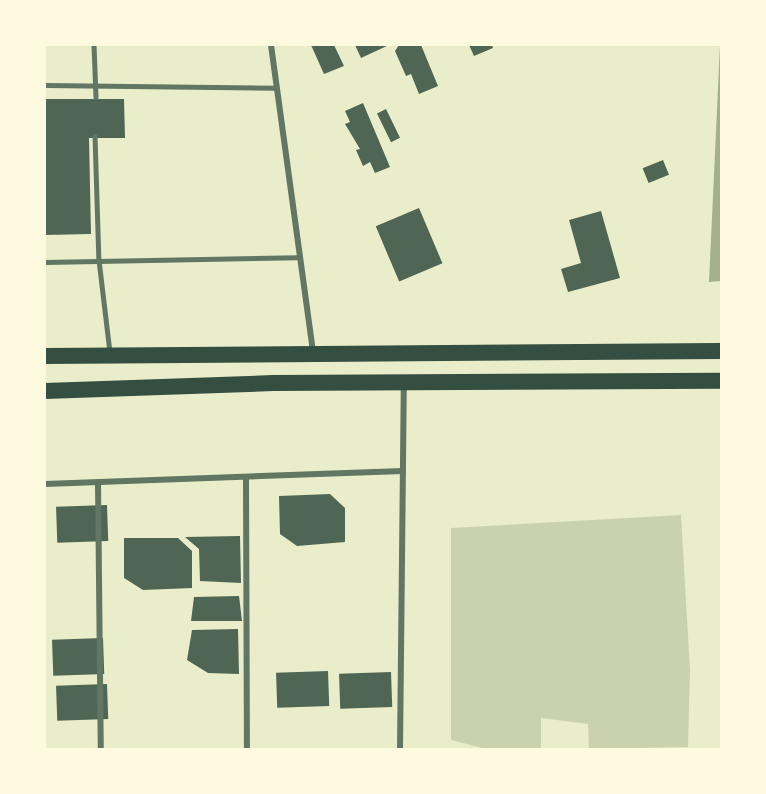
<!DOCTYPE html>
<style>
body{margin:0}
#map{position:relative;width:766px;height:794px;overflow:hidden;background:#e9edc9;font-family:"Source Sans 3",sans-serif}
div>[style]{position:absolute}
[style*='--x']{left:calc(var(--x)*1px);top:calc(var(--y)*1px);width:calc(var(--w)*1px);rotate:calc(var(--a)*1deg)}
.green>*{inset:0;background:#cad2ad}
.water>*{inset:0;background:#a3b18a}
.building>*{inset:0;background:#4f6655;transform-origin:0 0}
.service>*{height:4.5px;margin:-2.25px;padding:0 2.25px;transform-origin:2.25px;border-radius:2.25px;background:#617663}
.minor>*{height:6px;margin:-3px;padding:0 3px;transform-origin:3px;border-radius:3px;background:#617663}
.trunk>*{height:16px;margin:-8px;padding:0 8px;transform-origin:8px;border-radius:8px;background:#344e41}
span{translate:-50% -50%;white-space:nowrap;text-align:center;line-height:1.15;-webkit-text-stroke:4.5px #fefae0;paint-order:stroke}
.frame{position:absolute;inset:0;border:46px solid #fefae0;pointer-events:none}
</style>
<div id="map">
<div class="green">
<i style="clip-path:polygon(681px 515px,690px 670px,688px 747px,589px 749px,588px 724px,541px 718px,541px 749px,486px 749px,451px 740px,451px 528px)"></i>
</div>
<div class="water">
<i style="clip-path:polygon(720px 45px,721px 281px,709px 282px)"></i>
</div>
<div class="building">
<i style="clip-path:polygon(311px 45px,334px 45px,344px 66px,324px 74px)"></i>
<i style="clip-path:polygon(355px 45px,389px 45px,361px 58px)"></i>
<i style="clip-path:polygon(399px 45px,421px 45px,438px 86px,419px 94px,411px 74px,406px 76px,395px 51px)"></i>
<i style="clip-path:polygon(469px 45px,492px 45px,493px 48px,474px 56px)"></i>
<i style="clip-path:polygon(45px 99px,124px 99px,125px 138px,89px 138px,91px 234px,45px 235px)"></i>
<i style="clip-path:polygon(363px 103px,390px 167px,375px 173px,370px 162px,363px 166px,356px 150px,360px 149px,345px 124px,350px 122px,345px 111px)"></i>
<i style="left:386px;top:109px;width:32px;height:10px;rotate:64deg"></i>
<i style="left:663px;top:160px;width:16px;height:22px;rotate:68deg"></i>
<i style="left:419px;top:208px;width:60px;height:47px;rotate:67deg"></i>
<i style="clip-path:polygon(601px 211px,620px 278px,568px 292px,561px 269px,581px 263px,569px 220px)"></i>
<i style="clip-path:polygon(330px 494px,345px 508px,345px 542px,297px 546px,280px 534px,279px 496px)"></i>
<i style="left:107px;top:505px;width:36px;height:51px;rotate:88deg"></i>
<i style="clip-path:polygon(240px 536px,241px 583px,200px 581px,199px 549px,185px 537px)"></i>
<i style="clip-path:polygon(124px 538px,178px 538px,192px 551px,192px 588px,143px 590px,124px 578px)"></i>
<i style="clip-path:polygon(239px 596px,242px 621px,191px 621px,194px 597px)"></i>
<i style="clip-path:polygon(238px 629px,239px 674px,208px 673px,187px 660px,192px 630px)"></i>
<i style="left:103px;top:638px;width:36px;height:51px;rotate:88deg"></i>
<i style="left:328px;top:671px;width:35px;height:52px;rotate:88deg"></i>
<i style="left:391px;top:672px;width:35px;height:52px;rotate:88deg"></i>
<i style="left:107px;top:684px;width:35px;height:51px;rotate:88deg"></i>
</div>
<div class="service">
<i style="--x:94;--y:45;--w:52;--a:87.8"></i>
<i style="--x:45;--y:85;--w:231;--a:0.7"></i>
<i style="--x:95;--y:136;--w:124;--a:88.2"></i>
<i style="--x:99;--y:260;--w:93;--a:83.2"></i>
<i style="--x:45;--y:262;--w:252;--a:-1.1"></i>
</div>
<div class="minor">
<i style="--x:271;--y:45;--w:310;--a:82.2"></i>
<i style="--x:246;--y:480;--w:269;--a:89.8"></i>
<i style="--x:98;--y:483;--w:266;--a:89.4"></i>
<i style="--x:45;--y:484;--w:358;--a:-2.1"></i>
<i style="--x:400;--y:749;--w:366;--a:-89.4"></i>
</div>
<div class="trunk">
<i style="--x:45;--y:356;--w:676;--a:-0.42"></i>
<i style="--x:45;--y:391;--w:228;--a:-2"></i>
<i style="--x:273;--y:383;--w:448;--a:-0.3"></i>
</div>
<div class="frame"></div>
</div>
